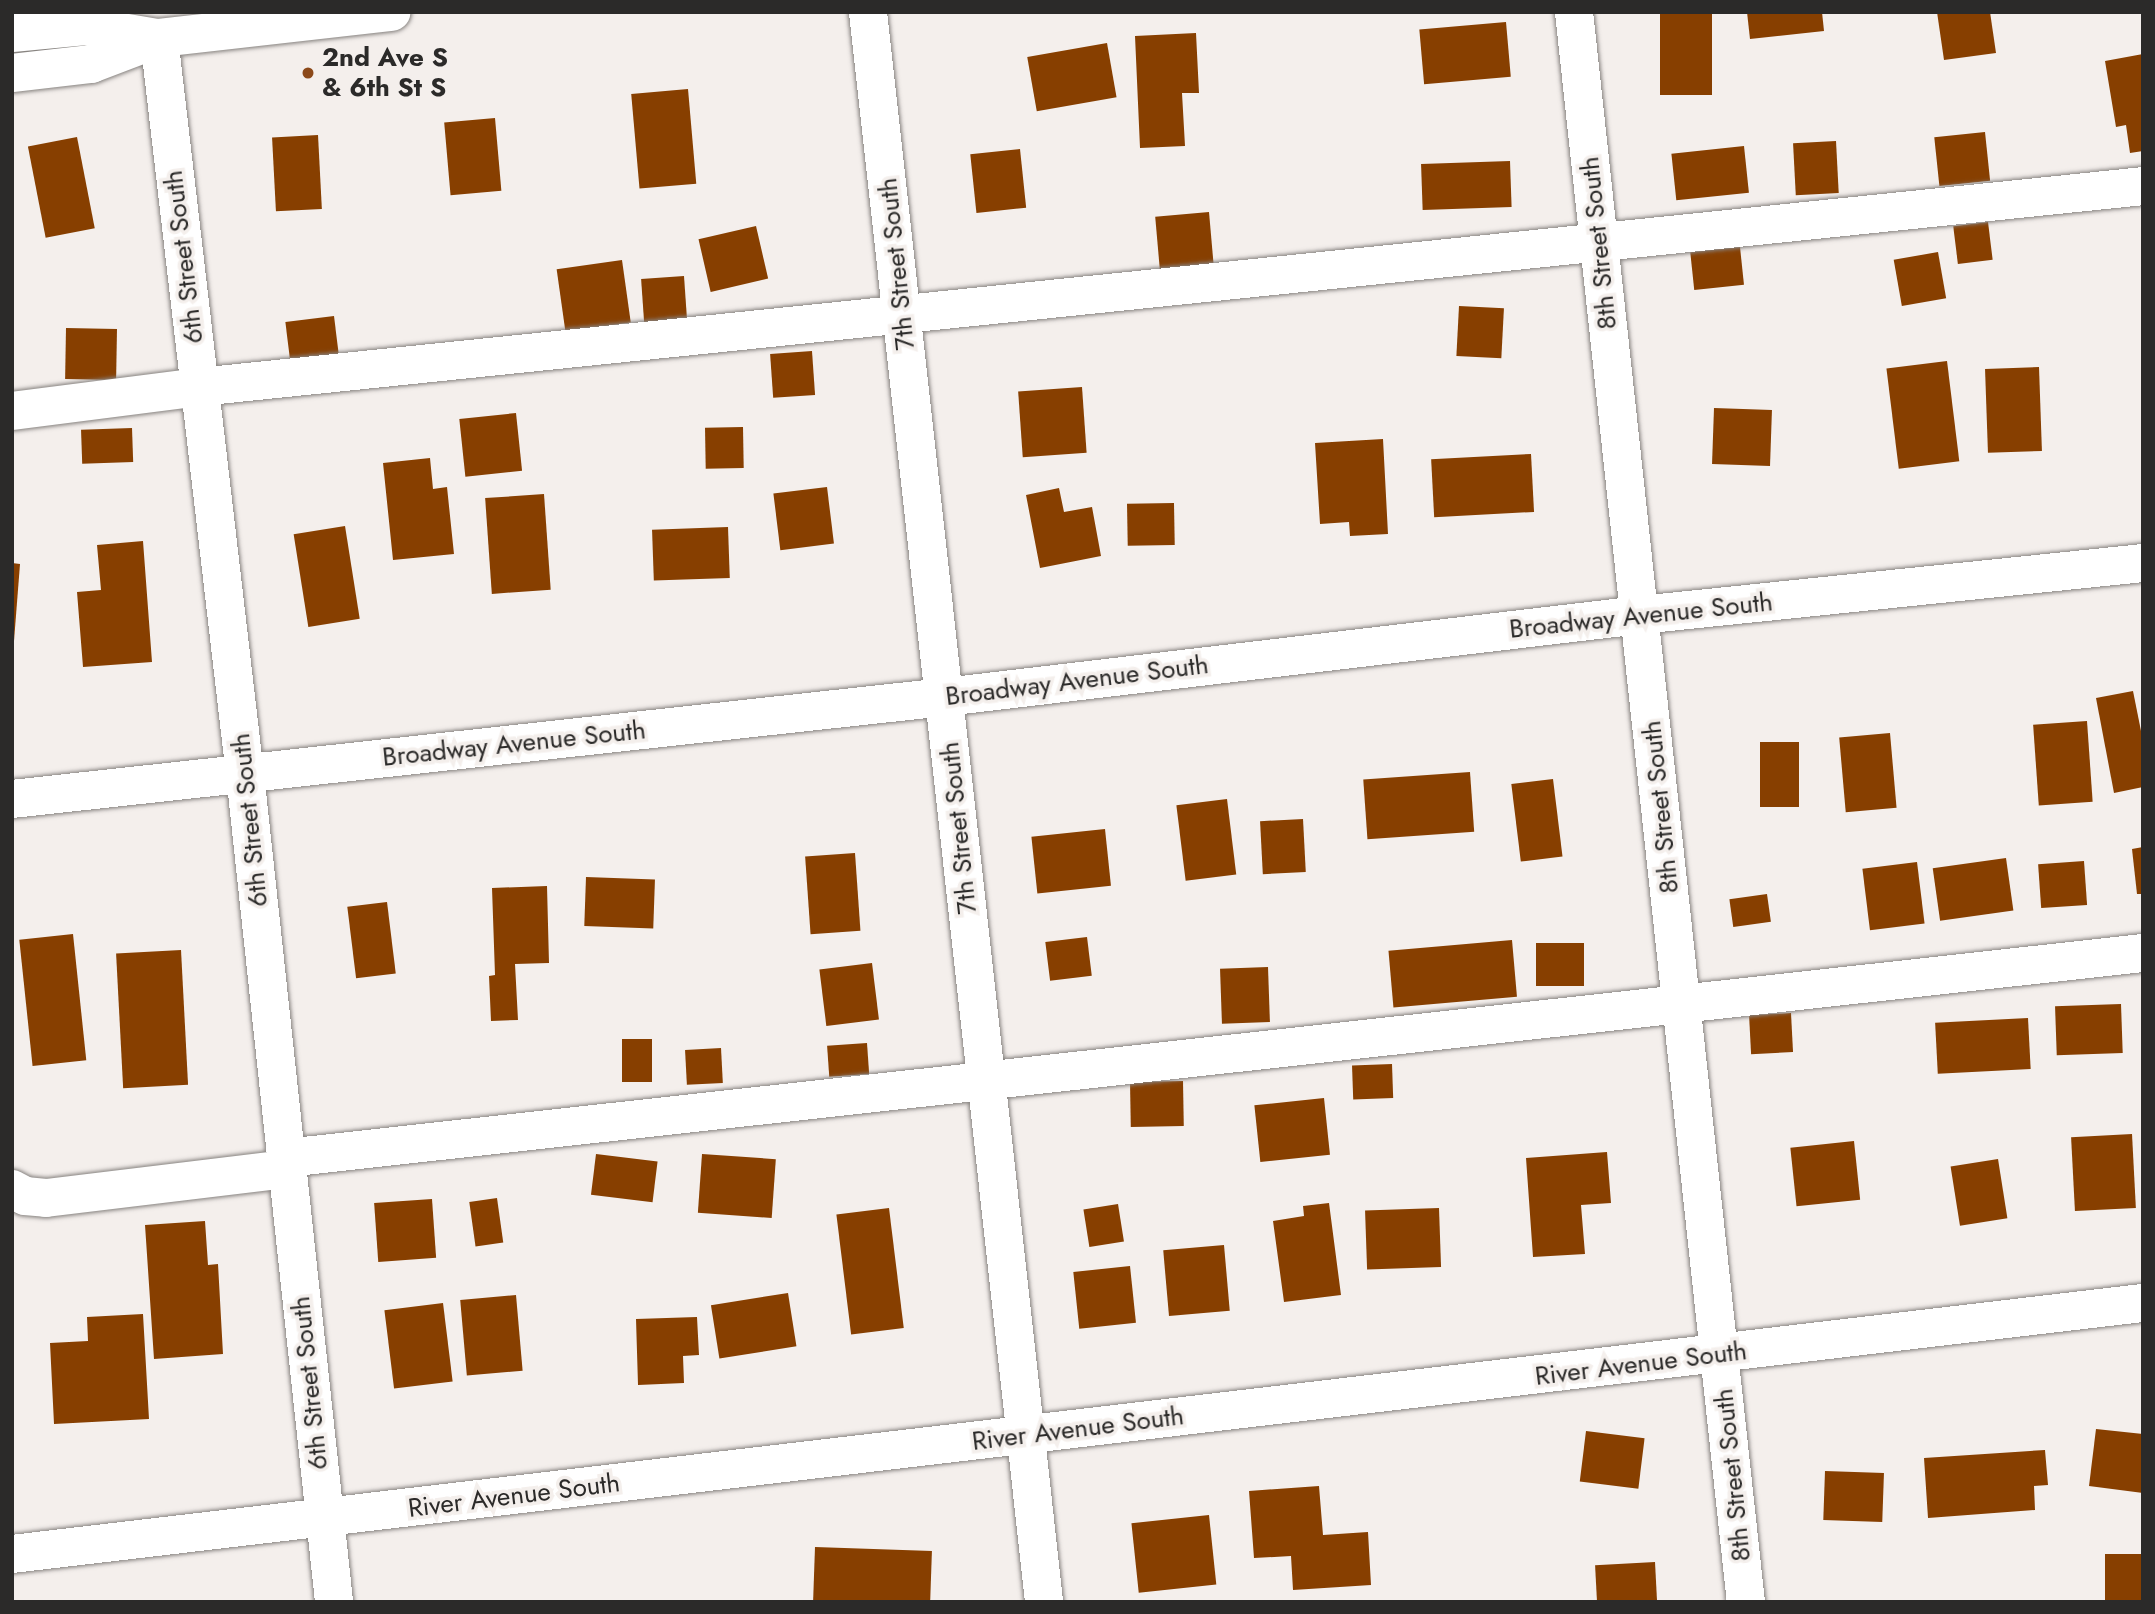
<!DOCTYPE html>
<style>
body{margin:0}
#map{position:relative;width:2155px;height:1614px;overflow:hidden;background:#f4efec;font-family:Jost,sans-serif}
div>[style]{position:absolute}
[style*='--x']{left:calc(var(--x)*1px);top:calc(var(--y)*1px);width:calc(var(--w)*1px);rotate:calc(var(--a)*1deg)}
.building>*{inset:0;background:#873f00;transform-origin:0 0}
.roads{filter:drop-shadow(0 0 2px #878380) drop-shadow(0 0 2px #878380)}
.minor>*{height:38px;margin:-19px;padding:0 19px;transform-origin:19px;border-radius:19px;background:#fff}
.dots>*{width:19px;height:19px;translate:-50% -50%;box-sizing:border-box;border:4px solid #f4efec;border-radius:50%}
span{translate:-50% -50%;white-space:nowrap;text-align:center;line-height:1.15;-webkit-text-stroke:7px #f4efec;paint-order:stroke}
.poi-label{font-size:26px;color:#2b2a29;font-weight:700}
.left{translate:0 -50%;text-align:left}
.street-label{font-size:26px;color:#2b2a29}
.frame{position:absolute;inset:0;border:14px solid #2b2a29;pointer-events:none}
</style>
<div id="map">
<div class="building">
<i style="left:1660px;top:12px;width:52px;height:83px"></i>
<i style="clip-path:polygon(1747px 12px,1822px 12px,1824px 31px,1750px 39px)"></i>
<i style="clip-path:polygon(1937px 12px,1990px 12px,1996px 53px,1944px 60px)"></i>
<i style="left:1506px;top:22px;width:55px;height:87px;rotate:85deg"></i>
<i style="clip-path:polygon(1196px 33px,1199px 93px,1182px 93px,1185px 146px,1140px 148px,1135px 36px)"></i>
<i style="left:1107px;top:43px;width:55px;height:81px;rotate:80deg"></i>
<i style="clip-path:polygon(2143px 54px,2143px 151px,2130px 153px,2126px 125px,2116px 127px,2105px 61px)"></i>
<i style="left:688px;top:89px;width:95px;height:57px;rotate:85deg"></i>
<i style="left:495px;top:118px;width:73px;height:51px;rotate:85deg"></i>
<i style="left:1985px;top:132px;width:49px;height:51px;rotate:84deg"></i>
<i style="left:318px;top:135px;width:74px;height:46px;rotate:87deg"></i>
<i style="left:77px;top:137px;width:93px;height:50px;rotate:79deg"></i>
<i style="left:1836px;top:141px;width:52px;height:43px;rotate:87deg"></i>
<i style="left:1744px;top:146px;width:47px;height:73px;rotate:84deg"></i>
<i style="left:1020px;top:149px;width:59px;height:50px;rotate:84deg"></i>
<i style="left:1510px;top:161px;width:46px;height:89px;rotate:88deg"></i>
<i style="left:1209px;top:212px;width:53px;height:54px;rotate:85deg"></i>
<i style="left:1988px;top:222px;width:38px;height:35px;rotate:83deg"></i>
<i style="left:756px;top:226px;width:54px;height:59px;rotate:77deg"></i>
<i style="left:1740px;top:247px;width:38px;height:50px;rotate:84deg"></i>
<i style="left:1938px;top:252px;width:47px;height:45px;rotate:80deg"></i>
<i style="left:622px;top:260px;width:63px;height:66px;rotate:82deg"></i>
<i style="left:684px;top:276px;width:43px;height:43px;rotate:86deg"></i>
<i style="left:1459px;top:306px;width:45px;height:50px;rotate:3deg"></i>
<i style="left:334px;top:316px;width:39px;height:49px;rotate:83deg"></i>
<i style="left:66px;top:328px;width:51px;height:51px;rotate:1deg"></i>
<i style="left:812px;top:351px;width:44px;height:42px;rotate:86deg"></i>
<i style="left:1947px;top:361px;width:101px;height:61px;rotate:83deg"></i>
<i style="left:2039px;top:367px;width:84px;height:54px;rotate:88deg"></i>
<i style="left:1082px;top:387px;width:66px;height:64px;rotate:86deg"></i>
<i style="left:1714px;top:408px;width:58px;height:56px;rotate:2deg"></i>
<i style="left:516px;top:413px;width:58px;height:57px;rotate:84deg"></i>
<i style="left:743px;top:427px;width:41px;height:38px;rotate:89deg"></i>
<i style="left:132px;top:428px;width:34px;height:51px;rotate:88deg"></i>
<i style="clip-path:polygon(1383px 439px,1388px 534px,1350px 536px,1349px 522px,1320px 524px,1315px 443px)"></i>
<i style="left:1531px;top:454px;width:58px;height:100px;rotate:87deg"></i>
<i style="clip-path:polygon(430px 458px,433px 489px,447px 487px,454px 554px,393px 560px,383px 463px)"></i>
<i style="left:827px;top:487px;width:57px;height:54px;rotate:83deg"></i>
<i style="clip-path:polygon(1059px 488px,1064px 512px,1092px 507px,1101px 556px,1040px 568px,1026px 495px)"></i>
<i style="left:544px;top:494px;width:96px;height:59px;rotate:86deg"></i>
<i style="left:1174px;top:503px;width:42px;height:47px;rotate:89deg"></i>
<i style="left:345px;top:526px;width:94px;height:52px;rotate:81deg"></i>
<i style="left:728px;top:527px;width:51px;height:76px;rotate:88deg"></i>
<i style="clip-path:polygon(143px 541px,152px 662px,83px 667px,77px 592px,101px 590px,97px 545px)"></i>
<i style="clip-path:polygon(12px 563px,20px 564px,14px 641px,12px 641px)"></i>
<i style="clip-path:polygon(2133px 691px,2143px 741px,2143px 787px,2114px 793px,2096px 698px)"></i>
<i style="left:2087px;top:721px;width:81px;height:54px;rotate:86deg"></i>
<i style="left:1890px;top:733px;width:75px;height:51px;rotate:85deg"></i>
<i style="left:1760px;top:742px;width:39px;height:65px"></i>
<i style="left:1470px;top:772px;width:60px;height:107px;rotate:86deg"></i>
<i style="left:1553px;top:779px;width:78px;height:42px;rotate:83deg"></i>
<i style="left:1227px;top:799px;width:76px;height:51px;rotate:83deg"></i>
<i style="left:1303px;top:819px;width:53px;height:43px;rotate:87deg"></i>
<i style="left:1105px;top:829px;width:57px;height:74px;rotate:84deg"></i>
<i style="clip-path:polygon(2143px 847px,2143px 894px,2137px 894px,2132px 849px)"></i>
<i style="left:855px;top:853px;width:78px;height:50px;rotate:86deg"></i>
<i style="left:2006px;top:858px;width:53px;height:74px;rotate:82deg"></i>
<i style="left:2084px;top:861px;width:44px;height:46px;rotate:86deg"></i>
<i style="left:1917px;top:862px;width:62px;height:55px;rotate:83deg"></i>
<i style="left:586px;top:877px;width:69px;height:49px;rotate:2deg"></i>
<i style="clip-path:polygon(547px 886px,549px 963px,515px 964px,518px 1020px,491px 1021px,489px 976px,495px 975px,492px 888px)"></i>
<i style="left:1767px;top:894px;width:28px;height:38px;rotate:82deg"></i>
<i style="left:387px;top:902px;width:72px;height:40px;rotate:83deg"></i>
<i style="left:73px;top:934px;width:127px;height:54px;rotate:84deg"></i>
<i style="left:1087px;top:937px;width:39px;height:42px;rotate:83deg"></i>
<i style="left:1512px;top:940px;width:57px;height:124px;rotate:85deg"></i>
<i style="left:1584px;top:943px;width:43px;height:48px;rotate:90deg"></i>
<i style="left:181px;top:950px;width:135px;height:65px;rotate:87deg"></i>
<i style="left:872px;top:963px;width:57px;height:53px;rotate:83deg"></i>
<i style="left:1268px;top:967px;width:55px;height:48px;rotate:88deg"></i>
<i style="left:2121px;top:1004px;width:49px;height:66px;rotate:88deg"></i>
<i style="left:1791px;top:1013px;width:39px;height:42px;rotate:87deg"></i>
<i style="left:2028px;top:1018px;width:51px;height:93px;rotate:87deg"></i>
<i style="left:622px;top:1039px;width:30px;height:43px"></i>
<i style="left:867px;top:1043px;width:31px;height:40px;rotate:86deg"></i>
<i style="left:721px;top:1048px;width:35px;height:36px;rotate:87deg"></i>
<i style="left:1392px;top:1064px;width:34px;height:40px;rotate:88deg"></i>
<i style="left:1183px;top:1081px;width:45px;height:53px;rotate:89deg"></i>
<i style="left:1324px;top:1098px;width:57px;height:70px;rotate:84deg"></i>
<i style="left:2132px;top:1134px;width:74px;height:61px;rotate:87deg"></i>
<i style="left:1854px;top:1141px;width:59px;height:64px;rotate:84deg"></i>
<i style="clip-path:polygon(1607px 1152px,1611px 1203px,1581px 1205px,1585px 1254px,1533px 1257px,1526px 1158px)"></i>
<i style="left:596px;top:1154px;width:62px;height:41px;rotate:7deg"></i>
<i style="left:702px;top:1154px;width:74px;height:59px;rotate:4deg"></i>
<i style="left:1998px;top:1159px;width:60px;height:48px;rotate:81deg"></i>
<i style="left:497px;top:1198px;width:45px;height:28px;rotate:82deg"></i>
<i style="left:432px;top:1199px;width:59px;height:58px;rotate:86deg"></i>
<i style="clip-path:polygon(1329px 1203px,1341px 1295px,1284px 1302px,1273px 1221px,1304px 1216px,1303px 1206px)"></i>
<i style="left:1118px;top:1204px;width:38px;height:35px;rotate:81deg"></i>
<i style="left:889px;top:1208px;width:121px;height:53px;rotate:83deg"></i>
<i style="left:1439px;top:1208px;width:59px;height:74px;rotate:88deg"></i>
<i style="clip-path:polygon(205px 1221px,208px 1265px,218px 1264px,223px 1354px,154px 1359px,145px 1225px)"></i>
<i style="left:1224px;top:1245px;width:66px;height:61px;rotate:85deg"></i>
<i style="left:1130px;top:1266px;width:57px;height:57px;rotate:84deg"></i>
<i style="left:788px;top:1293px;width:54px;height:78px;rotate:81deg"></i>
<i style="left:516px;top:1295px;width:76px;height:56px;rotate:85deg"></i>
<i style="left:443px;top:1303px;width:79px;height:59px;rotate:83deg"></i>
<i style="clip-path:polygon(143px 1314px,149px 1419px,54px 1424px,50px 1343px,88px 1341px,87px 1317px)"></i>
<i style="clip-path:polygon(697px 1317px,699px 1355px,683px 1356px,684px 1383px,638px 1385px,636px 1319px)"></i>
<i style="clip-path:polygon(2096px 1429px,2143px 1434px,2143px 1493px,2089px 1486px)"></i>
<i style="left:1586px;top:1431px;width:59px;height:51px;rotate:7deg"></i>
<i style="clip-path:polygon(2045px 1450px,2048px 1485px,2034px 1486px,2035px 1510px,1928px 1518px,1924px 1458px)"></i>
<i style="left:1825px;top:1471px;width:59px;height:49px;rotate:2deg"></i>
<i style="clip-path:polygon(1319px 1486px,1323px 1535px,1368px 1532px,1371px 1585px,1293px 1590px,1291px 1556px,1254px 1558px,1249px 1491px)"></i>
<i style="left:1209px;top:1515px;width:70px;height:78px;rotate:84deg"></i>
<i style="left:815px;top:1547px;width:117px;height:55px;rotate:2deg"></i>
<i style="left:2143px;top:1554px;width:48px;height:38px;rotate:90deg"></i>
<i style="left:1655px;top:1562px;width:40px;height:60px;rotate:87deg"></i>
</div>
<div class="roads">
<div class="minor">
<i style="--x:868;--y:12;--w:1600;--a:83.68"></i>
<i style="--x:1574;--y:12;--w:1599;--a:83.83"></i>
<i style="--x:12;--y:33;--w:74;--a:-5.4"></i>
<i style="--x:86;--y:26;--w:72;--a:9.6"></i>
<i style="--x:159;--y:38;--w:741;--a:83.34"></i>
<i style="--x:245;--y:774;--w:833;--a:83.86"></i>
<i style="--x:12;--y:73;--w:80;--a:-6.5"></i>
<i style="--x:91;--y:64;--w:73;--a:-20.9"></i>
<i style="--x:159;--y:38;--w:234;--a:-6.4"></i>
<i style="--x:12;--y:411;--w:189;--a:-7.3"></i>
<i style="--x:199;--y:387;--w:1954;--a:-5.9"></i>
<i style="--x:12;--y:799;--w:939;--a:-6.24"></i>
<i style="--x:945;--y:697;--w:700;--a:-6.73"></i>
<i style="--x:1640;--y:615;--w:506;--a:-5.9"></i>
<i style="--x:286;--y:1158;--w:1868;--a:-6.3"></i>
<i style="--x:12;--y:1189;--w:15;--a:28"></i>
<i style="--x:25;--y:1196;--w:21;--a:5"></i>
<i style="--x:46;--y:1198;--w:243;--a:-6.9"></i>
<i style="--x:12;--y:1554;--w:2146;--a:-6.72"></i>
</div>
</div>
<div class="dots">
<i style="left:308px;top:73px;background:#8c4919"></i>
</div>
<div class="poi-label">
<span class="left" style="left:322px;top:73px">2nd Ave S<br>&amp; 6th St S</span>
</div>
<div class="street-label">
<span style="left:1599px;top:243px;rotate:-96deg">8th Street South</span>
<span style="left:184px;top:257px;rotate:-97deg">6th Street South</span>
<span style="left:897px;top:264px;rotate:-96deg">7th Street South</span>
<span style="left:1641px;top:616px;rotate:-6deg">Broadway Avenue South</span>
<span style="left:1077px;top:681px;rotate:-7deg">Broadway Avenue South</span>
<span style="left:514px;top:744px;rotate:-6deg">Broadway Avenue South</span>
<span style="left:1661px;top:807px;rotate:-96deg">8th Street South</span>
<span style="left:250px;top:820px;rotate:-96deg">6th Street South</span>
<span style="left:959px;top:828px;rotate:-96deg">7th Street South</span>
<span style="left:1641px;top:1364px;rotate:-7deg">River Avenue South</span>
<span style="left:310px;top:1383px;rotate:-96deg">6th Street South</span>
<span style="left:1078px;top:1429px;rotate:-7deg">River Avenue South</span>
<span style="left:1733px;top:1475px;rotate:-96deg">8th Street South</span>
<span style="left:514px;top:1496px;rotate:-7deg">River Avenue South</span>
</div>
<div class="frame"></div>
</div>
